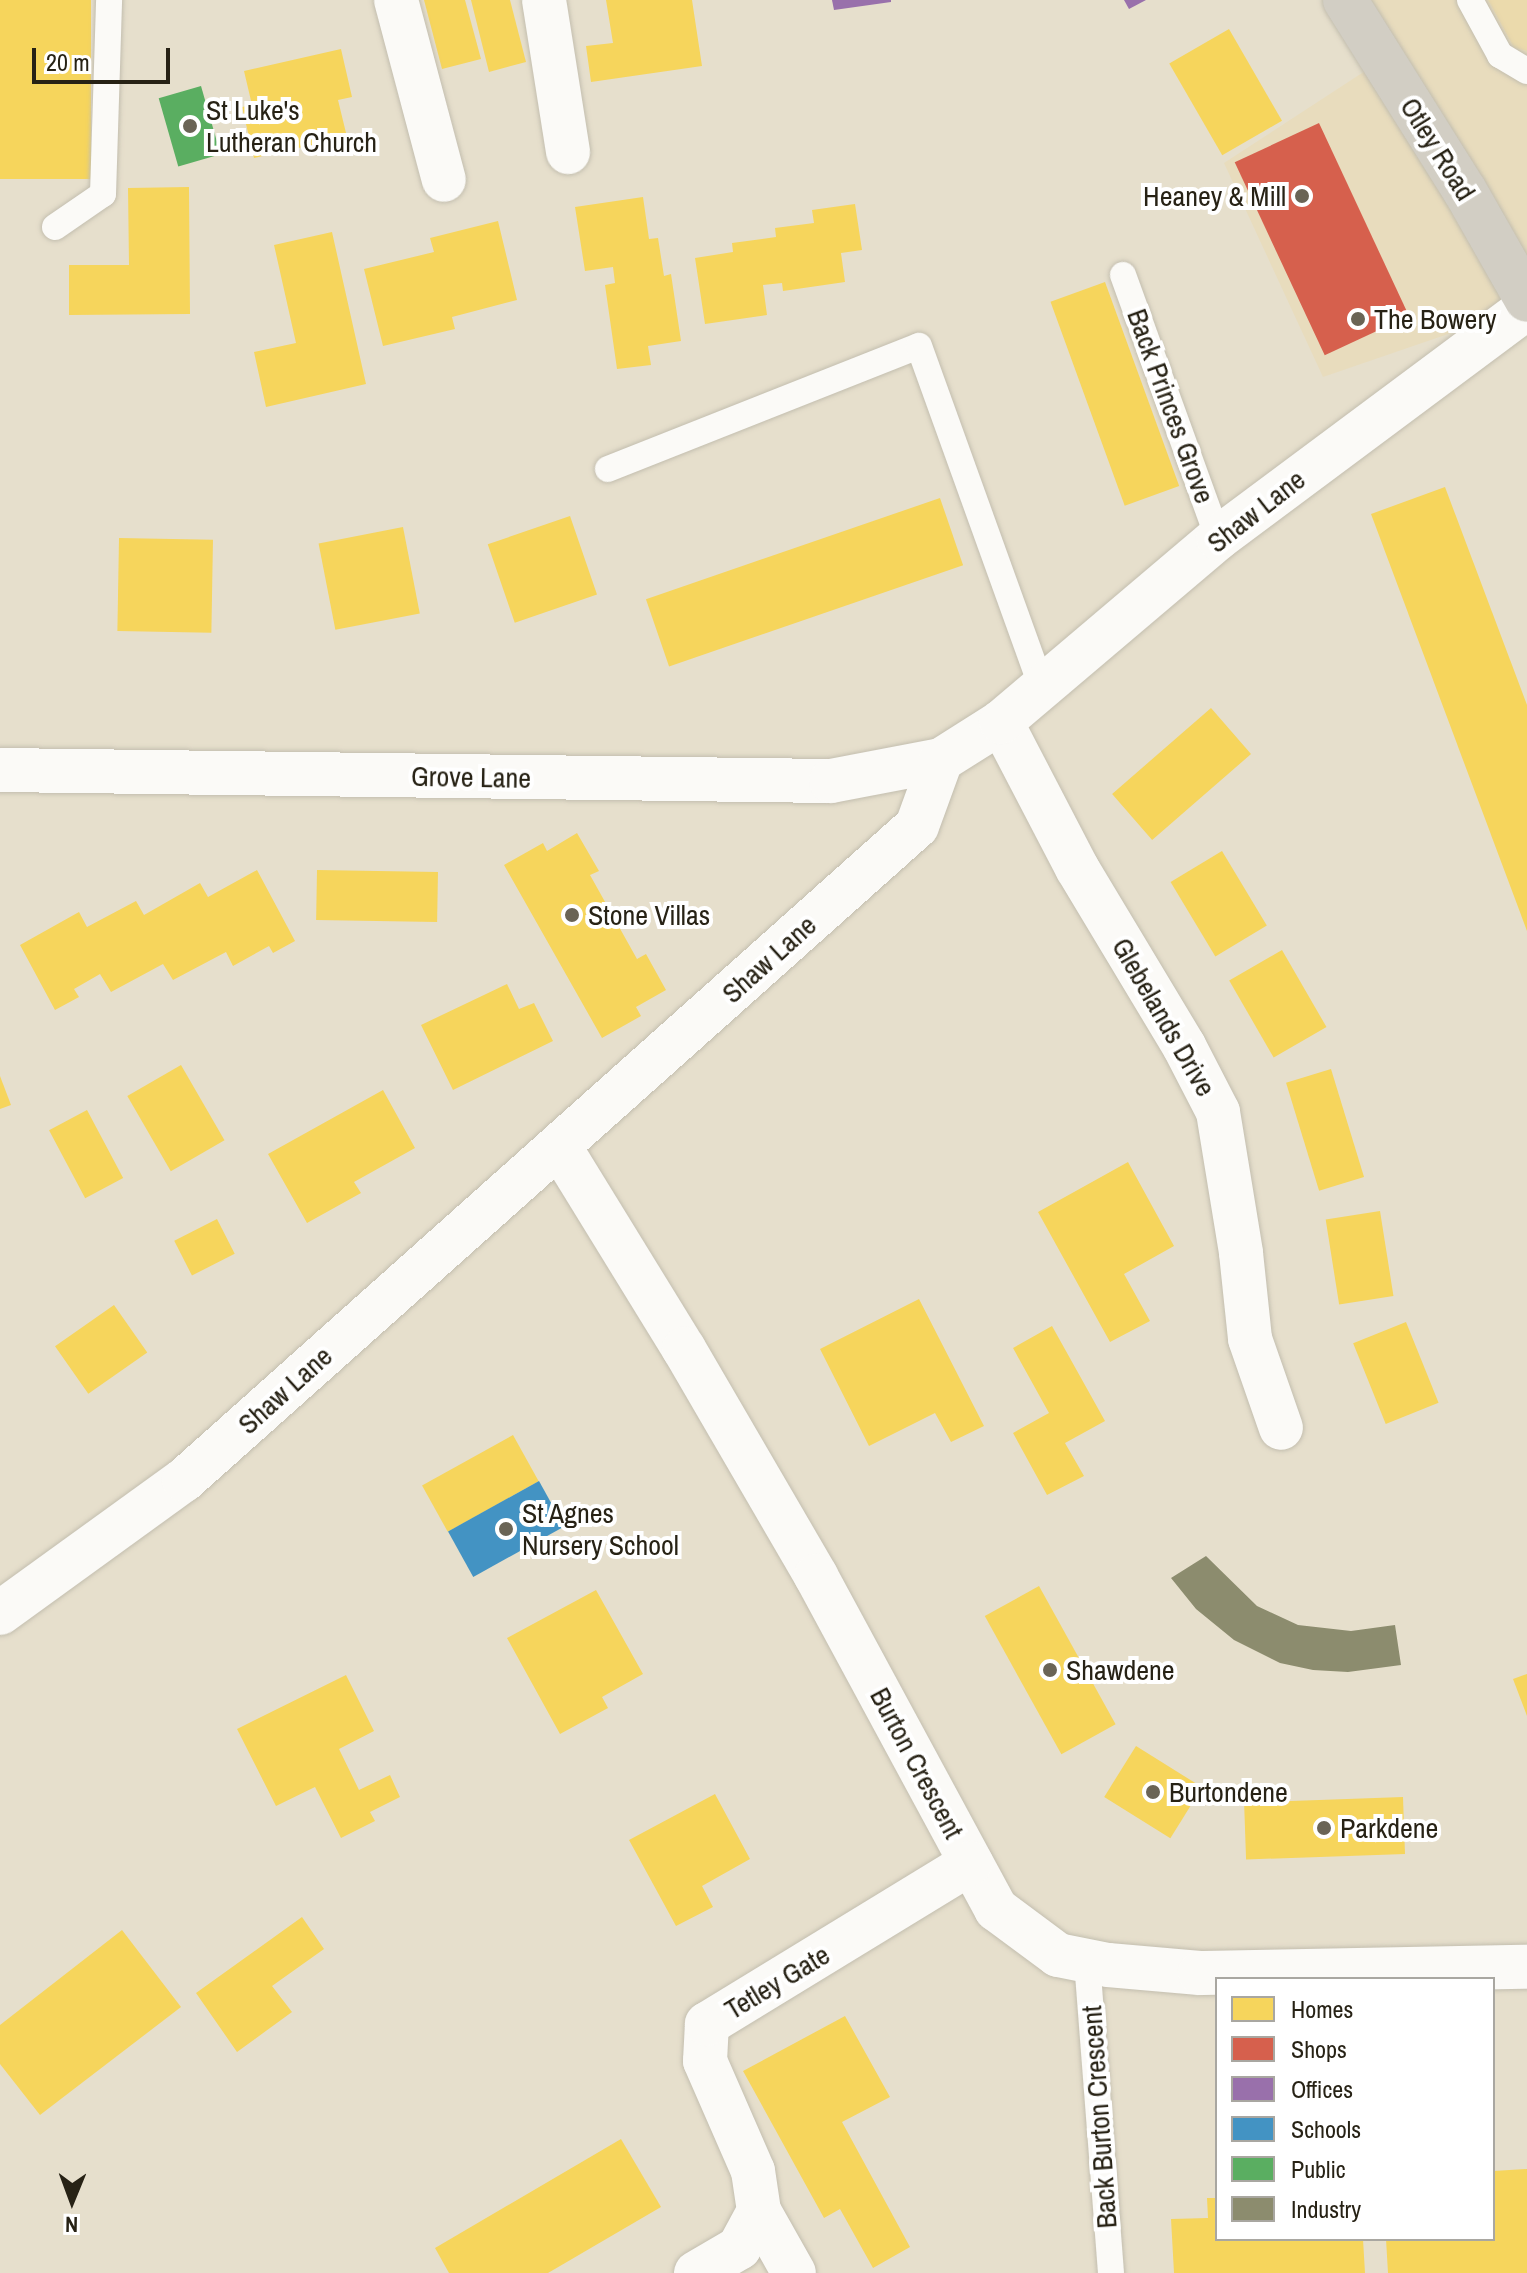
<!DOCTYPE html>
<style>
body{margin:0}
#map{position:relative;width:1527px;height:2273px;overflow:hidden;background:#e6dfcc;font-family:"Archivo Narrow",sans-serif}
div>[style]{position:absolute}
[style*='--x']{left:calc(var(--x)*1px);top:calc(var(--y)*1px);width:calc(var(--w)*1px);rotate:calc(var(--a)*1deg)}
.built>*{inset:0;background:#e8dcbd}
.green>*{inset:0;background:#ebdaac}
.homes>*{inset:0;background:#f6d55c;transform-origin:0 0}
.shops>*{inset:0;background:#d6604d;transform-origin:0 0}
.offices>*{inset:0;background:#9970ab}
.schools>*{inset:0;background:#4393c3;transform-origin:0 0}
.public>*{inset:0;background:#5aae61;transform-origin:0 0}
.industry>*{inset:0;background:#8c8c6e}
.roads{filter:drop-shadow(0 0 2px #c3beaf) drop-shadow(0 0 2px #c3beaf)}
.lane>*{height:26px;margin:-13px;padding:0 13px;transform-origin:13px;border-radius:13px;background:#fbfaf7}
.street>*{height:44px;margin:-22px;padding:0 22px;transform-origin:22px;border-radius:22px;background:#fbfaf7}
.secondary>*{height:44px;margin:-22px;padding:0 22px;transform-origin:22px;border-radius:22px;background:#fbfaf7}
.highway>*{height:44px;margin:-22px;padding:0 22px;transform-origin:22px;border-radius:22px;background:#d2cec4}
.dots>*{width:22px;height:22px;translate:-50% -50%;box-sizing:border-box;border:4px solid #fff;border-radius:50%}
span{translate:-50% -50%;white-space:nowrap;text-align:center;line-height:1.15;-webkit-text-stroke:8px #fff;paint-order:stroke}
.poi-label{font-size:28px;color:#272215}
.left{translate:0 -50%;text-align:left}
.right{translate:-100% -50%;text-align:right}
.street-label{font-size:28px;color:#272215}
.legend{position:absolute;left:1215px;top:1977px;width:280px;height:264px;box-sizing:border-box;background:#fff;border:2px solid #a9a7a1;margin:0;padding:10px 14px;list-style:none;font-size:24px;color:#272215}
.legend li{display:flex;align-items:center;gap:16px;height:40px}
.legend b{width:40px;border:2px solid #a9a7a1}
.north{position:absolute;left:32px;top:2161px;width:80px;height:80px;-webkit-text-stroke:6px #fff;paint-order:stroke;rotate:181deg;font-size:22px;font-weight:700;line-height:32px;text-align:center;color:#272215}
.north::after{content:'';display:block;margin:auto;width:28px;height:36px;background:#272215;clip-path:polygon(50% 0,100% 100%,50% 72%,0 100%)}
.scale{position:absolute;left:32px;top:48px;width:138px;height:36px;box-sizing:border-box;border:4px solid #272215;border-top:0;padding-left:10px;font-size:24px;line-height:28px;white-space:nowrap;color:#272215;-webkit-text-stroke:6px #fff;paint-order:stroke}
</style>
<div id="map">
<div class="built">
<i style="clip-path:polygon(1348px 0,1488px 0,1514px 48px,1527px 51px,1527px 307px,1323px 377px,1224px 163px,1382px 60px)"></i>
</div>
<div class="green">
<i style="clip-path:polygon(1488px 0,1527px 0,1527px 51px,1514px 48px)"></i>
</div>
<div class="homes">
<i style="left:0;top:0;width:91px;height:179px"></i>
<i style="clip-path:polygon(424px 0,465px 0,481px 59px,442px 69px)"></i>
<i style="clip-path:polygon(471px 0,510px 0,526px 62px,489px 72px)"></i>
<i style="clip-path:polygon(606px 0,692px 0,702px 66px,591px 82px,586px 46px,613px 43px)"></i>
<i style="left:1229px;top:29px;width:106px;height:69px;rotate:60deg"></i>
<i style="clip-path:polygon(341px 49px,352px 97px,338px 100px,347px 137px,254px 158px,242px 107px,252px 105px,244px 71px)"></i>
<i style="clip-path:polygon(189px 187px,190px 314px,69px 315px,69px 265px,129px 265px,128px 188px)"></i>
<i style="clip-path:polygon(643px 197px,649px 239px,658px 238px,664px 276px,671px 274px,681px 341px,648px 346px,651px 365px,617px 369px,605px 285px,615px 283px,613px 267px,585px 271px,575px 207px)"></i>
<i style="clip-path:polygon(855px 204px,862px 250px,841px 253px,845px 282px,783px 291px,782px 283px,763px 285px,767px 315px,705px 324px,695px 258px,733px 252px,732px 243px,776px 237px,775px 228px,814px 223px,812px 210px)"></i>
<i style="clip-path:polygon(498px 221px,517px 300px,452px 317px,455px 329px,383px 346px,364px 269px,434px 252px,430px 238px)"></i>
<i style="clip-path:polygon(332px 232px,366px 384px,266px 407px,254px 352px,296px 343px,274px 245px)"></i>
<i style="left:1105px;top:282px;width:217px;height:58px;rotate:70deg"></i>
<i style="clip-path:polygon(1445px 487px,1527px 705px,1527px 931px,1371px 514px)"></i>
<i style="left:940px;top:498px;width:71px;height:311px;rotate:71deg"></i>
<i style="left:570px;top:516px;width:83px;height:87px;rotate:71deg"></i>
<i style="left:403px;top:527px;width:88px;height:86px;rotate:79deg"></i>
<i style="left:119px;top:538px;width:94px;height:93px;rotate:1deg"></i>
<i style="left:1211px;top:708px;width:61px;height:131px;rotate:49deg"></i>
<i style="clip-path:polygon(577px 833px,599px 871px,590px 875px,637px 959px,646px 954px,666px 990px,636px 1007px,641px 1016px,602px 1038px,504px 865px,543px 843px,547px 851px)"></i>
<i style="left:1222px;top:851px;width:87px;height:60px;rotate:59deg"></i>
<i style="clip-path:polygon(257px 870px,295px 941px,273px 953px,269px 946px,233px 966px,226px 952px,173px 980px,163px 964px,111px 992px,100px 974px,74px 989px,79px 997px,55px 1010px,20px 945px,79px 912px,87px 927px,136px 901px,144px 915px,200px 883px,208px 897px)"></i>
<i style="left:317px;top:870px;width:121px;height:50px;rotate:1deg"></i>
<i style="left:1282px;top:950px;width:89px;height:61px;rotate:60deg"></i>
<i style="clip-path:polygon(507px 984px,519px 1009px,534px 1003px,553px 1041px,453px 1090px,421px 1025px)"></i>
<i style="left:181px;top:1065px;width:87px;height:62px;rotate:60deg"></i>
<i style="left:1331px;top:1069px;width:113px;height:47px;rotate:73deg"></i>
<i style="clip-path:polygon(0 1076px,11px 1105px,0 1109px)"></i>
<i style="clip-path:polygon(383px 1090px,415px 1148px,354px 1182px,361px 1193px,307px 1223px,268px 1154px)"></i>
<i style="left:87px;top:1110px;width:77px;height:43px;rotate:62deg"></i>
<i style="clip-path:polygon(1128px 1162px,1174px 1246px,1124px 1274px,1150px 1321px,1110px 1342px,1038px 1212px)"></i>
<i style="left:1380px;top:1211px;width:86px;height:55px;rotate:81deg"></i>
<i style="left:217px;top:1219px;width:39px;height:48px;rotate:63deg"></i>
<i style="clip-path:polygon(919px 1299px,984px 1426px,951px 1442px,935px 1413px,869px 1446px,820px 1349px)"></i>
<i style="left:114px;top:1305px;width:58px;height:72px;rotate:55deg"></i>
<i style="left:1406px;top:1322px;width:87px;height:57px;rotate:68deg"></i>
<i style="clip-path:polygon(1052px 1326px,1105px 1421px,1065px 1443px,1084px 1476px,1047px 1495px,1013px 1433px,1049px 1413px,1013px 1348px)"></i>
<i style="left:513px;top:1435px;width:53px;height:104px;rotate:61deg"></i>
<i style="left:1039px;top:1586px;width:158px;height:62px;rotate:61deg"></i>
<i style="clip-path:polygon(596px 1590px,643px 1674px,602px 1697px,608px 1708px,560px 1734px,507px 1638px)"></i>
<i style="clip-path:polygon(1527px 1674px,1527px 1716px,1513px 1679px)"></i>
<i style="clip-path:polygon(346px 1675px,374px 1731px,339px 1749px,359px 1790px,390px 1775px,400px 1797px,370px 1812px,375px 1821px,341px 1838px,315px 1787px,276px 1806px,237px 1729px)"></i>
<i style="left:1136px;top:1746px;width:78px;height:60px;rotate:32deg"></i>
<i style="clip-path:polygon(715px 1794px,750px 1859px,702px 1886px,713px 1907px,676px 1926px,629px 1840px)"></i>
<i style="left:1403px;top:1797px;width:57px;height:159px;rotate:88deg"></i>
<i style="clip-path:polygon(302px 1917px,324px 1949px,272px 1986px,292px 2012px,237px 2052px,196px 1993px)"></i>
<i style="clip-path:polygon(122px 1930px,181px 2007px,40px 2115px,0 2064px,0 2025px)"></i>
<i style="clip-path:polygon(845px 2016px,890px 2097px,842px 2122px,910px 2247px,873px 2268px,840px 2209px,824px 2218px,743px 2071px)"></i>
<i style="clip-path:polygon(621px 2139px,661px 2207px,548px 2273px,449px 2273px,435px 2248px)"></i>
<i style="clip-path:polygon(1527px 2169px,1527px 2273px,1388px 2273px,1386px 2239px,1493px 2239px,1493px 2171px)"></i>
<i style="clip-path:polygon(1207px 2198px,1217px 2198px,1217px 2239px,1363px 2239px,1365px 2273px,1174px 2273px,1171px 2219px,1208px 2218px)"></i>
</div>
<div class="shops">
<i style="left:1319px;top:123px;width:213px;height:93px;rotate:65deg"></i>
</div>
<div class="offices">
<i style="clip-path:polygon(832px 0,891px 0,891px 2px,834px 10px)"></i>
<i style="clip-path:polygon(1124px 0,1146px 0,1129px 9px)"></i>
</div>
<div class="schools">
<i style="left:539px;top:1481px;width:52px;height:104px;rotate:61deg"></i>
</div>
<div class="public">
<i style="left:201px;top:86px;width:71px;height:44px;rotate:74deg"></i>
</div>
<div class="industry">
<i style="clip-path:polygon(1206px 1556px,1257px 1606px,1298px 1625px,1351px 1631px,1395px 1625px,1401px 1665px,1348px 1672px,1313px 1670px,1280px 1663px,1234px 1640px,1196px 1609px,1171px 1578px)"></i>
</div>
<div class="roads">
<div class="lane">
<i style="--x:1470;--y:0;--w:63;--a:61.4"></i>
<i style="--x:1500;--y:55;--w:31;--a:31"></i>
<i style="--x:55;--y:227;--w:58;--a:-34.5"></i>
<i style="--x:103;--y:194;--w:194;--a:-88.2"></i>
<i style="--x:1123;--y:275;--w:280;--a:70.1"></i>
<i style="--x:608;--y:469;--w:334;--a:-21.6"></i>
<i style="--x:919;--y:346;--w:363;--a:70.2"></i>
<i style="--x:1087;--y:1961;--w:313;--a:85.6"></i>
</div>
<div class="street">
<i style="--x:396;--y:0;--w:186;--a:75.1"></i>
<i style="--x:544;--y:0;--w:154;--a:81"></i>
<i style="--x:1001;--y:722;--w:165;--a:62.5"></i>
<i style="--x:1077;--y:868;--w:208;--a:59"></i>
<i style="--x:1184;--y:1046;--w:74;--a:62.7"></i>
<i style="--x:1218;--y:1112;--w:143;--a:80.7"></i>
<i style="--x:1241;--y:1253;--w:86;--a:84"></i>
<i style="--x:1250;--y:1339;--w:94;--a:70.8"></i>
<i style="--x:559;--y:1146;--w:238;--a:58.4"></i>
<i style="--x:684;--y:1349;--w:263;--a:59.8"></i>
<i style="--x:816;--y:1576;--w:379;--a:61.6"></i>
<i style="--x:996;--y:1909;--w:77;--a:36.6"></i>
<i style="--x:1058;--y:1955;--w:51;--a:11.3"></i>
<i style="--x:1108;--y:1965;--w:92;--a:5"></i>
<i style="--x:1200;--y:1973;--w:327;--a:-1.1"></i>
<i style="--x:759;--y:2211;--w:71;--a:60.6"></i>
<i style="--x:696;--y:2273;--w:50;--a:-30.2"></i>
<i style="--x:739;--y:2248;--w:42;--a:-61.6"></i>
<i style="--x:759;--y:2211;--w:40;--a:-98.5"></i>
<i style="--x:753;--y:2171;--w:120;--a:-113.6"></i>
<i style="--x:705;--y:2061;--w:37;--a:-87"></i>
<i style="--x:707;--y:2024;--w:309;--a:-31.4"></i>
</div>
<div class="secondary">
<i style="--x:0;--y:770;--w:831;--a:0.76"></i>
<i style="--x:831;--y:781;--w:112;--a:-10.8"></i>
<i style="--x:0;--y:1613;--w:227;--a:-35.9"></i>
<i style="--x:184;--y:1480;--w:982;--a:-41.74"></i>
<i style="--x:917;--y:826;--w:70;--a:-70"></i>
<i style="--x:941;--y:760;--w:71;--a:-32.3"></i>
<i style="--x:1001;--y:722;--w:285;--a:-40.3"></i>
<i style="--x:1218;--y:538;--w:385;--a:-36.7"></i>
</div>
<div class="highway">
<i style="--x:1345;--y:0;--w:226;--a:57.9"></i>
<i style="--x:1465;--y:191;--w:125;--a:60.4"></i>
</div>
</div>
<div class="dots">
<i style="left:190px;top:126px;background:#6a6455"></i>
<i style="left:1302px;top:196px;background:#6a6455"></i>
<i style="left:1358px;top:319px;background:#6a6455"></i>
<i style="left:572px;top:915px;background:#6a6455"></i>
<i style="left:506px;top:1529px;background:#6a6455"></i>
<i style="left:1050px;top:1670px;background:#6a6455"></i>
<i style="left:1153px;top:1792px;background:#6a6455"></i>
<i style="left:1324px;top:1828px;background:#6a6455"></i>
</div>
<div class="poi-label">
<span class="left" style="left:206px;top:126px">St Luke's<br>Lutheran Church</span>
<span class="right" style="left:1286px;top:196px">Heaney &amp; Mill</span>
<span class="left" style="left:1374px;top:319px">The Bowery</span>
<span class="left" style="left:588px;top:915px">Stone Villas</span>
<span class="left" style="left:522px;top:1529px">St Agnes<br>Nursery School</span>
<span class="left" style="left:1066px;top:1670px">Shawdene</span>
<span class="left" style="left:1169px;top:1792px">Burtondene</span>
<span class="left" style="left:1340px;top:1828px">Parkdene</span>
</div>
<div class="street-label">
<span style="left:1438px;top:149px;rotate:58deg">Otley Road</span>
<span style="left:1171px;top:406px;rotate:70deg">Back Princes Grove</span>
<span style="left:1256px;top:511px;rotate:-38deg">Shaw Lane</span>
<span style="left:471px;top:777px;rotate:1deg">Grove Lane</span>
<span style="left:769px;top:959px;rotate:-42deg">Shaw Lane</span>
<span style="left:1164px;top:1017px;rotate:60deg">Glebelands Drive</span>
<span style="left:285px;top:1390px;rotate:-42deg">Shaw Lane</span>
<span style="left:917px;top:1763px;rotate:62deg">Burton Crescent</span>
<span style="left:777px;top:1982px;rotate:-31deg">Tetley Gate</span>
<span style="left:1099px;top:2117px;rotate:-94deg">Back Burton Crescent</span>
</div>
<ul class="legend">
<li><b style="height:22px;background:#f6d55c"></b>Homes</li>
<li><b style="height:22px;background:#d6604d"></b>Shops</li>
<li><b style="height:22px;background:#9970ab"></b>Offices</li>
<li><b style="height:22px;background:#4393c3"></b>Schools</li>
<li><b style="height:22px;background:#5aae61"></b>Public</li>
<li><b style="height:22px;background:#8c8c6e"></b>Industry</li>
</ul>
<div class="north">N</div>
<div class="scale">20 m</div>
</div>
